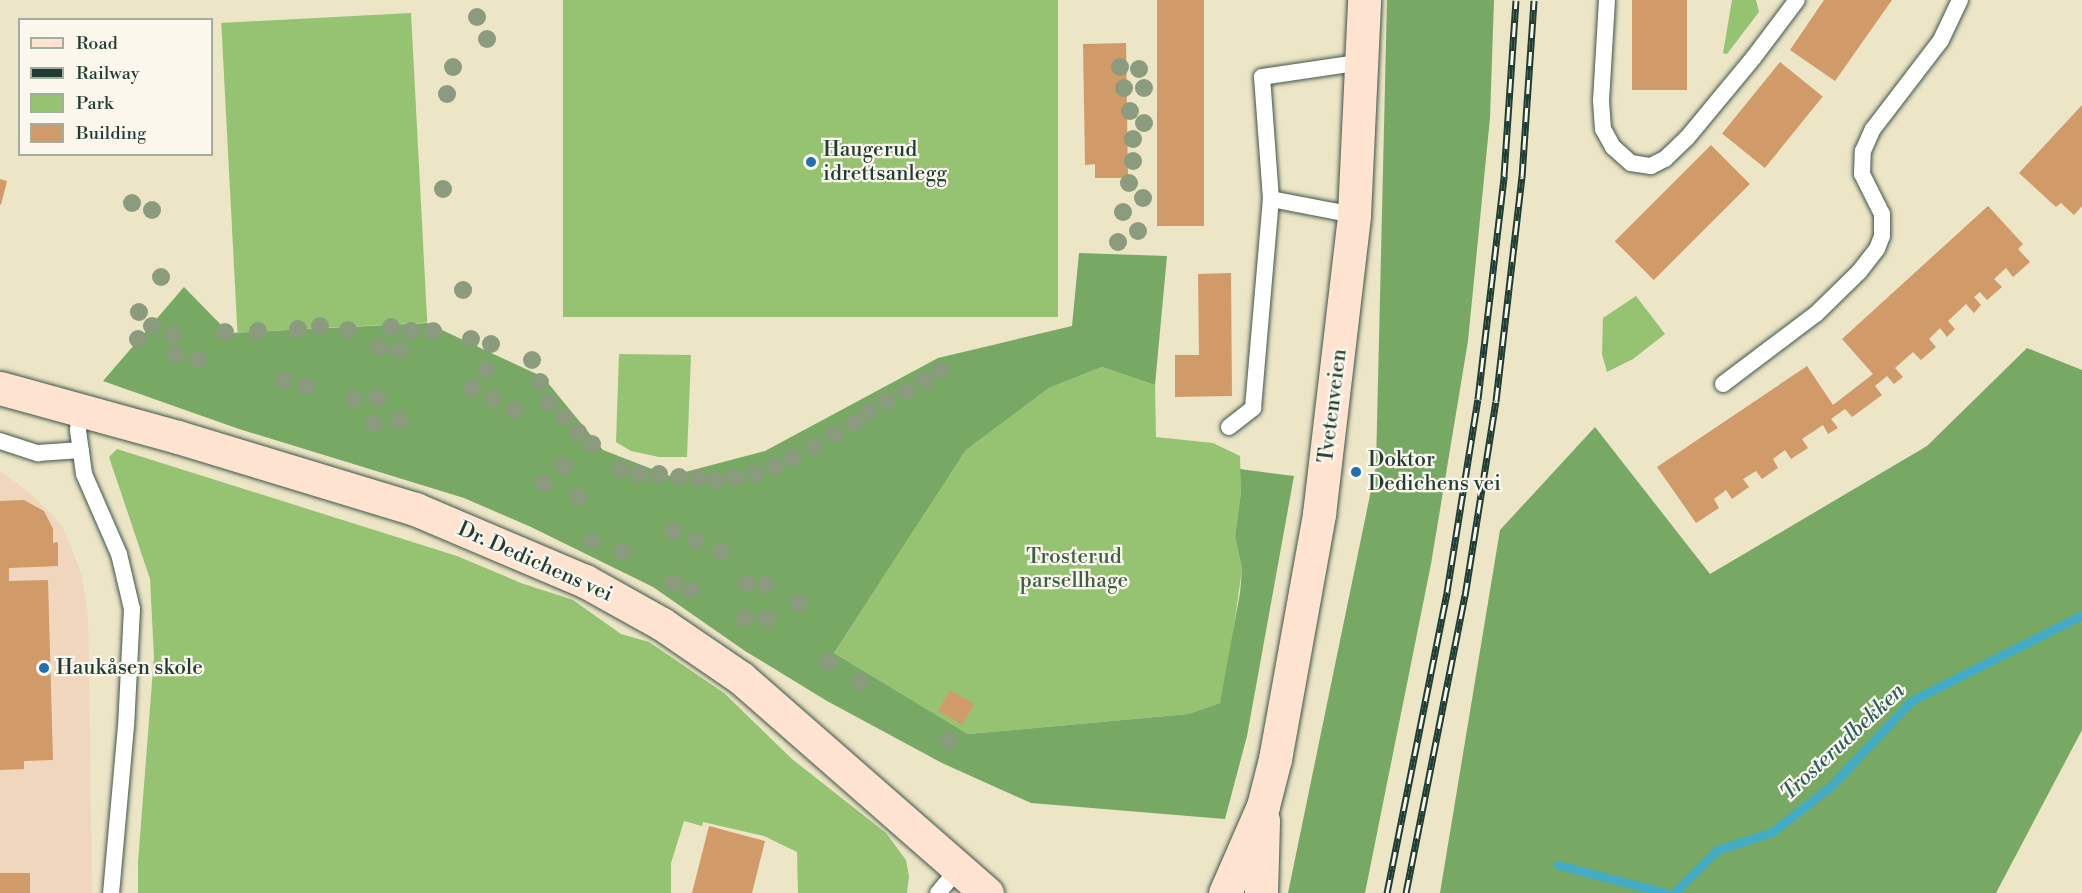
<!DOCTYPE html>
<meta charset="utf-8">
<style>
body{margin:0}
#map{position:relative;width:2082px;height:893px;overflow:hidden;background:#ece5c6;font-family:"Libre Bodoni",serif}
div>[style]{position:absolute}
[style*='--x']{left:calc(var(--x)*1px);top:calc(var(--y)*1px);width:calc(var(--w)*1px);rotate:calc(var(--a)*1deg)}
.built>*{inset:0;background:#f0d6bc}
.green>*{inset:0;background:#95c372;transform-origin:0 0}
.forest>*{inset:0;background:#78a964}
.stream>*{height:9px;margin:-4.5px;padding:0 4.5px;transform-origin:4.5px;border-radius:4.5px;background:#43abc3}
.building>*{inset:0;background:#d19a69;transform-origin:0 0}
.roads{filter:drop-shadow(0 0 2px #3e564a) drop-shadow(0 0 2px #3e564a)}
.lane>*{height:16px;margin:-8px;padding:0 8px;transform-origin:8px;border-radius:8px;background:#fff}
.secondary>*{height:33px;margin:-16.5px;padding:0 16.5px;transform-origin:16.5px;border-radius:16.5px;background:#fee3d1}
.rail>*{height:7px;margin-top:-3.5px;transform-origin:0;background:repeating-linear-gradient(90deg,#fbf7ec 0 14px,#1f3d34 0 28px);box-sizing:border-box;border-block:2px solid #1f3d34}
.trees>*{width:18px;height:18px;margin:-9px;border-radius:50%;background:#8b9b7e}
.dots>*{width:16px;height:16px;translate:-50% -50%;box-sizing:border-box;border:3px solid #fbf7ec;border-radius:50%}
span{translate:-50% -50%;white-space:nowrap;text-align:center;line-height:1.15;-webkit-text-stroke:4.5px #fbf7ec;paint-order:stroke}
.poi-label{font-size:21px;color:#1f3d34}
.left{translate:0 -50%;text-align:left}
.street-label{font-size:21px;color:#1f3d34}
.park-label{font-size:21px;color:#3c5e44}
.water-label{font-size:22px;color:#2a5e5f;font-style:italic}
.legend{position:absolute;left:18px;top:18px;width:195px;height:138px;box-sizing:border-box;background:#fbf7ec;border:2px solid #a3ada2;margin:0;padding:8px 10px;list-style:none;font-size:18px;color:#1f3d34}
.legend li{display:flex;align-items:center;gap:12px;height:30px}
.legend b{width:30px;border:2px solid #a3ada2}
</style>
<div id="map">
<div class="built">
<i style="clip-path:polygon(0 471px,29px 492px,62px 525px,81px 573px,88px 616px,92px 893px,0 893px)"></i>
</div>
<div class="green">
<i style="left:1058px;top:0;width:317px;height:495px;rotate:90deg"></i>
<i style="clip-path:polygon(1732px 0,1756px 0,1759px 12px,1727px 54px,1723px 53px)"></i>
<i style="left:411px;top:13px;width:310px;height:190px;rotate:87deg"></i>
<i style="clip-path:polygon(1636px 296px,1665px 334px,1633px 359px,1607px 372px,1602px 354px,1603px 318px)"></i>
<i style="clip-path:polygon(619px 354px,691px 355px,687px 457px,659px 457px,631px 451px,616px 442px)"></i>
<i style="clip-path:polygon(1102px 367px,1155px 385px,1156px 437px,1213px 443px,1240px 456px,1241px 492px,1235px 536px,1242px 569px,1229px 663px,1220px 703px,1188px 714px,968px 734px,834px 653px,966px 450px,1049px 388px)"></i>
<i style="clip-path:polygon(117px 449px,457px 556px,521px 583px,573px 600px,621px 634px,649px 642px,724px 693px,792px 759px,886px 833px,906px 860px,909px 876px,907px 893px,798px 893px,797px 852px,764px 836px,703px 822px,702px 826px,684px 821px,671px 863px,671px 893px,138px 893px,138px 862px,154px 657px,150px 579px,109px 457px)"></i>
</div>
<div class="forest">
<i style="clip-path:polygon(1387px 0,1494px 0,1490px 118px,1468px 341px,1431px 564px,1365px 893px,1288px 893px,1376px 466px)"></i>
<i style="clip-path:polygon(1079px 253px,1167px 256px,1155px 385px,1102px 367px,1049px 388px,966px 450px,834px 653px,968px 734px,1188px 714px,1220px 703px,1240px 593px,1242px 569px,1235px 536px,1241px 492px,1240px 469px,1294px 476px,1247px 736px,1225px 819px,1031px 803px,942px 763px,827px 701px,745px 651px,653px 587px,531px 527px,464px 498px,239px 429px,103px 381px,184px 287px,229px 333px,427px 323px,543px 377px,603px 450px,670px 476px,765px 451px,938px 358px,1072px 326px)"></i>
<i style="clip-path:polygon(2027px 348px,2082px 370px,2082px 730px,1996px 893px,1440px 893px,1500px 530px,1595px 427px,1710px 574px,1927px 446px)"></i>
</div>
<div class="stream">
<i style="--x:1558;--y:865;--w:112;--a:14.5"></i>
<i style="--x:1674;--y:893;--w:61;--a:-45"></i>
<i style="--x:1717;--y:850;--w:58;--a:-18.1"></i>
<i style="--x:1772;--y:832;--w:75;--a:-37.9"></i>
<i style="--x:1831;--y:786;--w:117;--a:-46.7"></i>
<i style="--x:1911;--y:701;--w:191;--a:-26.7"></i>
</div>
<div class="building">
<i style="left:1157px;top:0;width:47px;height:226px"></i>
<i style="left:1632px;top:0;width:55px;height:90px"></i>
<i style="clip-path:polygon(1824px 0,1892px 0,1835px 81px,1790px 50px)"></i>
<i style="clip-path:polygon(1126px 43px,1128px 178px,1095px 178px,1095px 164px,1085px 165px,1083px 44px)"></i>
<i style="left:1780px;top:62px;width:55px;height:92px;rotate:39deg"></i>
<i style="clip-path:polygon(2082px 105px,2082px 206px,2074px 215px,2061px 203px,2056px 207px,2019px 173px)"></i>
<i style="left:1711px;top:145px;width:55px;height:136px;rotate:45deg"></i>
<i style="clip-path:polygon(0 179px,7px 181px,1px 205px,0 204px)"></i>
<i style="clip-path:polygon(1988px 206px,2023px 244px,2018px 249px,2030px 262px,2013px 277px,2006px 268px,1994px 279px,2002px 287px,1987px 300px,1980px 292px,1974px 297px,1981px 305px,1974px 313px,1966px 304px,1948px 321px,1955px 329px,1947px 337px,1940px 328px,1929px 339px,1936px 347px,1921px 360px,1913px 352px,1895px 368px,1903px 377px,1894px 384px,1887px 376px,1875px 386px,1882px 395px,1852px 417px,1845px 409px,1831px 419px,1838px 428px,1828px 434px,1823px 425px,1802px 439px,1808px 448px,1791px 459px,1785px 450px,1773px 459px,1778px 468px,1762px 479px,1756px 471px,1743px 479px,1749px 487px,1732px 499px,1726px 490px,1714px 499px,1719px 508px,1696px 523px,1657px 467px,1807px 366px,1833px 405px,1873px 374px,1842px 339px)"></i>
<i style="clip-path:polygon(1231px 273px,1232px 396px,1175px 397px,1175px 355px,1199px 355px,1198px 274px)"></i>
<i style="clip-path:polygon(24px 500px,44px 511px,53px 529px,53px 543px,58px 542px,58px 566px,9px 568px,9px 581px,48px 580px,53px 760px,24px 761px,24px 769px,0 770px,0 501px)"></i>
<i style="left:950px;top:690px;width:28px;height:24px;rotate:30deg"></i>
<i style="clip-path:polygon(709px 826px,765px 841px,752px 893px,692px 893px)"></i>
<i style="left:0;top:873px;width:30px;height:20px"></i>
</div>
<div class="roads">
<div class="lane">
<i style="--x:1607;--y:0;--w:101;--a:93.4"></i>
<i style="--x:1601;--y:101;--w:28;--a:86"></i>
<i style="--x:1603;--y:129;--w:21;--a:61"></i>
<i style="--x:1613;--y:147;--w:24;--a:42"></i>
<i style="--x:1631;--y:163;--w:20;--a:9"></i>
<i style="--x:1651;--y:166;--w:16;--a:-27"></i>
<i style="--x:1665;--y:159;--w:30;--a:-44"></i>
<i style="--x:1687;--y:138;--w:105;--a:-50.4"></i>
<i style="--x:1754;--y:57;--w:71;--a:-53"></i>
<i style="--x:1271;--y:199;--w:85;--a:10.9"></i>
<i style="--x:1723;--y:384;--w:116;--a:-37"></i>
<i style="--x:1816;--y:314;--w:60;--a:-44.3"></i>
<i style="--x:1859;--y:272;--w:29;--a:-52"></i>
<i style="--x:1877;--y:249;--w:14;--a:-69"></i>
<i style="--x:1882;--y:236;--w:22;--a:-90"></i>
<i style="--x:1882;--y:214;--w:45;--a:-116.6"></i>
<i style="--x:1862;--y:174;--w:23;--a:-88"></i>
<i style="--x:1863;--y:151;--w:24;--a:-66"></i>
<i style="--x:1873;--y:129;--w:112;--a:-52.6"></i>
<i style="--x:1941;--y:40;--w:44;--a:-64.6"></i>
<i style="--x:81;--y:410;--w:20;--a:99"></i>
<i style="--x:78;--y:430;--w:44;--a:82.2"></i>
<i style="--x:84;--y:474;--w:87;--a:66.4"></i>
<i style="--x:119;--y:554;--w:57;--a:76.7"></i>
<i style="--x:132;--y:609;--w:117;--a:92.9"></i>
<i style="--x:126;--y:726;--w:168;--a:95.1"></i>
<i style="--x:1229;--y:427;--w:31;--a:-38"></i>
<i style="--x:1253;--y:408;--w:210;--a:-85.1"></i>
<i style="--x:1271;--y:199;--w:122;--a:-94.2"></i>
<i style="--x:1262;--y:77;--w:102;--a:-8.4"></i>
<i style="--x:0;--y:441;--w:40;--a:18"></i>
<i style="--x:38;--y:453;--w:43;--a:-4"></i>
<i style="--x:938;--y:893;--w:33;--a:-50"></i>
</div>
<div class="secondary">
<i style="--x:0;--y:388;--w:185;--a:15.4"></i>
<i style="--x:178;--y:437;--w:248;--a:16.9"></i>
<i style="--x:415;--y:509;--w:185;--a:23"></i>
<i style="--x:585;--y:581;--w:88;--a:29.2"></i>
<i style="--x:662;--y:624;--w:96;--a:34.4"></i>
<i style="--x:741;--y:678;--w:327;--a:41.2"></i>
<i style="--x:1225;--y:893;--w:95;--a:-66.4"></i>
<i style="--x:1263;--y:806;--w:49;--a:-75.7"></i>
<i style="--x:1275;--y:759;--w:249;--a:-79.8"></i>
<i style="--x:1319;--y:514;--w:301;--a:-83.3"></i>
<i style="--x:1354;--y:215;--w:215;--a:-87.3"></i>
<i style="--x:1261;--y:893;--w:73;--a:-88.4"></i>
</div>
</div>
<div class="rail">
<i style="--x:1387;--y:893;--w:307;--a:-78.7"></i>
<i style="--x:1447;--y:592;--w:195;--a:-80.9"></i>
<i style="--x:1478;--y:399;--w:225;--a:-83.3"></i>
<i style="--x:1504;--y:176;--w:176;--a:-86.1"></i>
<i style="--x:1406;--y:893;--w:303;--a:-78.8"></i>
<i style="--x:1465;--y:596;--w:197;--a:-81"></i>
<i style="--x:1496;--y:401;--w:226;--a:-83.4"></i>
<i style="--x:1522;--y:177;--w:177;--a:-86.1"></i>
</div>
<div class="trees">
<i style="left:477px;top:17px"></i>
<i style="left:487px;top:39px"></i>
<i style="left:453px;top:67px"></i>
<i style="left:1120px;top:67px"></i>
<i style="left:1139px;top:69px"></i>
<i style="left:1124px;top:88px"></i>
<i style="left:1144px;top:88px"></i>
<i style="left:447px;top:94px"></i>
<i style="left:1130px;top:111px"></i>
<i style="left:1144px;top:123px"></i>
<i style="left:1133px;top:139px"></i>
<i style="left:1133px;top:161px"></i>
<i style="left:1129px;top:183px"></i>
<i style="left:443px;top:189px"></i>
<i style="left:1143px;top:198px"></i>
<i style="left:132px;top:203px"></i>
<i style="left:152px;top:210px"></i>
<i style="left:1123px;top:212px"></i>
<i style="left:1138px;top:231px"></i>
<i style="left:1118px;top:242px"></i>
<i style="left:161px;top:277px"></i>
<i style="left:463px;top:290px"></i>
<i style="left:139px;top:312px"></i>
<i style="left:152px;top:326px"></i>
<i style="left:320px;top:326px"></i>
<i style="left:391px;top:327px"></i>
<i style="left:298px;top:329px"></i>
<i style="left:348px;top:330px"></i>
<i style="left:258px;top:331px"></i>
<i style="left:411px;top:331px"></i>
<i style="left:433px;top:331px"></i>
<i style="left:225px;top:332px"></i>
<i style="left:173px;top:335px"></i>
<i style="left:138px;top:339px"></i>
<i style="left:471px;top:339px"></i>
<i style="left:491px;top:344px"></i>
<i style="left:379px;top:347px"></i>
<i style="left:399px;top:350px"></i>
<i style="left:175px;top:354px"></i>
<i style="left:198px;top:359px"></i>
<i style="left:532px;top:360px"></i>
<i style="left:486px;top:369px"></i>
<i style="left:941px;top:371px"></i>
<i style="left:284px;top:380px"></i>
<i style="left:924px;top:380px"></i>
<i style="left:540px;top:382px"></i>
<i style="left:306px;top:386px"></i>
<i style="left:472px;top:388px"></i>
<i style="left:906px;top:391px"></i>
<i style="left:377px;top:398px"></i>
<i style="left:354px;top:399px"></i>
<i style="left:493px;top:399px"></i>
<i style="left:887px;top:401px"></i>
<i style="left:549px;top:402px"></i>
<i style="left:515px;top:410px"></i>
<i style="left:869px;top:412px"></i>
<i style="left:564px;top:417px"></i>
<i style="left:399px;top:421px"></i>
<i style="left:374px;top:423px"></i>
<i style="left:854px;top:423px"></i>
<i style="left:578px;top:432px"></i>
<i style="left:834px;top:434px"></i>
<i style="left:592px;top:444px"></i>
<i style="left:814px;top:446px"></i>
<i style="left:793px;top:458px"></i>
<i style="left:564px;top:466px"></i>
<i style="left:775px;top:466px"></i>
<i style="left:621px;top:469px"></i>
<i style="left:639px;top:474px"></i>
<i style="left:659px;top:474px"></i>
<i style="left:756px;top:474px"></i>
<i style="left:679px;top:477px"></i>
<i style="left:698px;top:478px"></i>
<i style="left:735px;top:478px"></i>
<i style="left:716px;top:480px"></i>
<i style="left:544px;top:483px"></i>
<i style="left:578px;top:497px"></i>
<i style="left:673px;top:531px"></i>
<i style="left:696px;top:540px"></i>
<i style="left:592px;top:541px"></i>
<i style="left:622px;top:551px"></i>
<i style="left:721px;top:551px"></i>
<i style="left:673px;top:583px"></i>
<i style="left:747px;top:583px"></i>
<i style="left:766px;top:585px"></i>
<i style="left:691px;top:590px"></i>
<i style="left:799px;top:603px"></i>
<i style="left:767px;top:618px"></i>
<i style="left:745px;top:619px"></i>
<i style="left:828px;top:662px"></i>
<i style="left:860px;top:682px"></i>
<i style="left:949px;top:740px"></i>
</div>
<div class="dots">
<i style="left:811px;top:162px;background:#1f6fb2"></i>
<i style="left:1356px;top:472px;background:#1f6fb2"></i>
<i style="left:44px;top:668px;background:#1f6fb2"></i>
</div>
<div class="poi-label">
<span class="left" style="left:823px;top:162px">Haugerud<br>idrettsanlegg</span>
<span class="left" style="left:1368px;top:472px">Doktor<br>Dedichens vei</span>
<span class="left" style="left:56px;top:668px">Haukåsen skole</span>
</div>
<div class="street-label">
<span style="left:1333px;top:406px;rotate:-83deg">Tvetenveien</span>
<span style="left:535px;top:562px;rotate:24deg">Dr. Dedichens vei</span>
</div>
<div class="park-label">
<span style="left:1074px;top:569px">Trosterud<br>parsellhage</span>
</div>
<div class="water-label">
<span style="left:1843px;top:742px;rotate:-43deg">Trosterudbekken</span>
</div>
<ul class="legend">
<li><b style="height:8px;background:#fee3d1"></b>Road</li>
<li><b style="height:8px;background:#1f3d34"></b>Railway</li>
<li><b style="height:16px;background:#95c372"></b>Park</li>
<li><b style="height:16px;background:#d19a69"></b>Building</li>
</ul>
</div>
